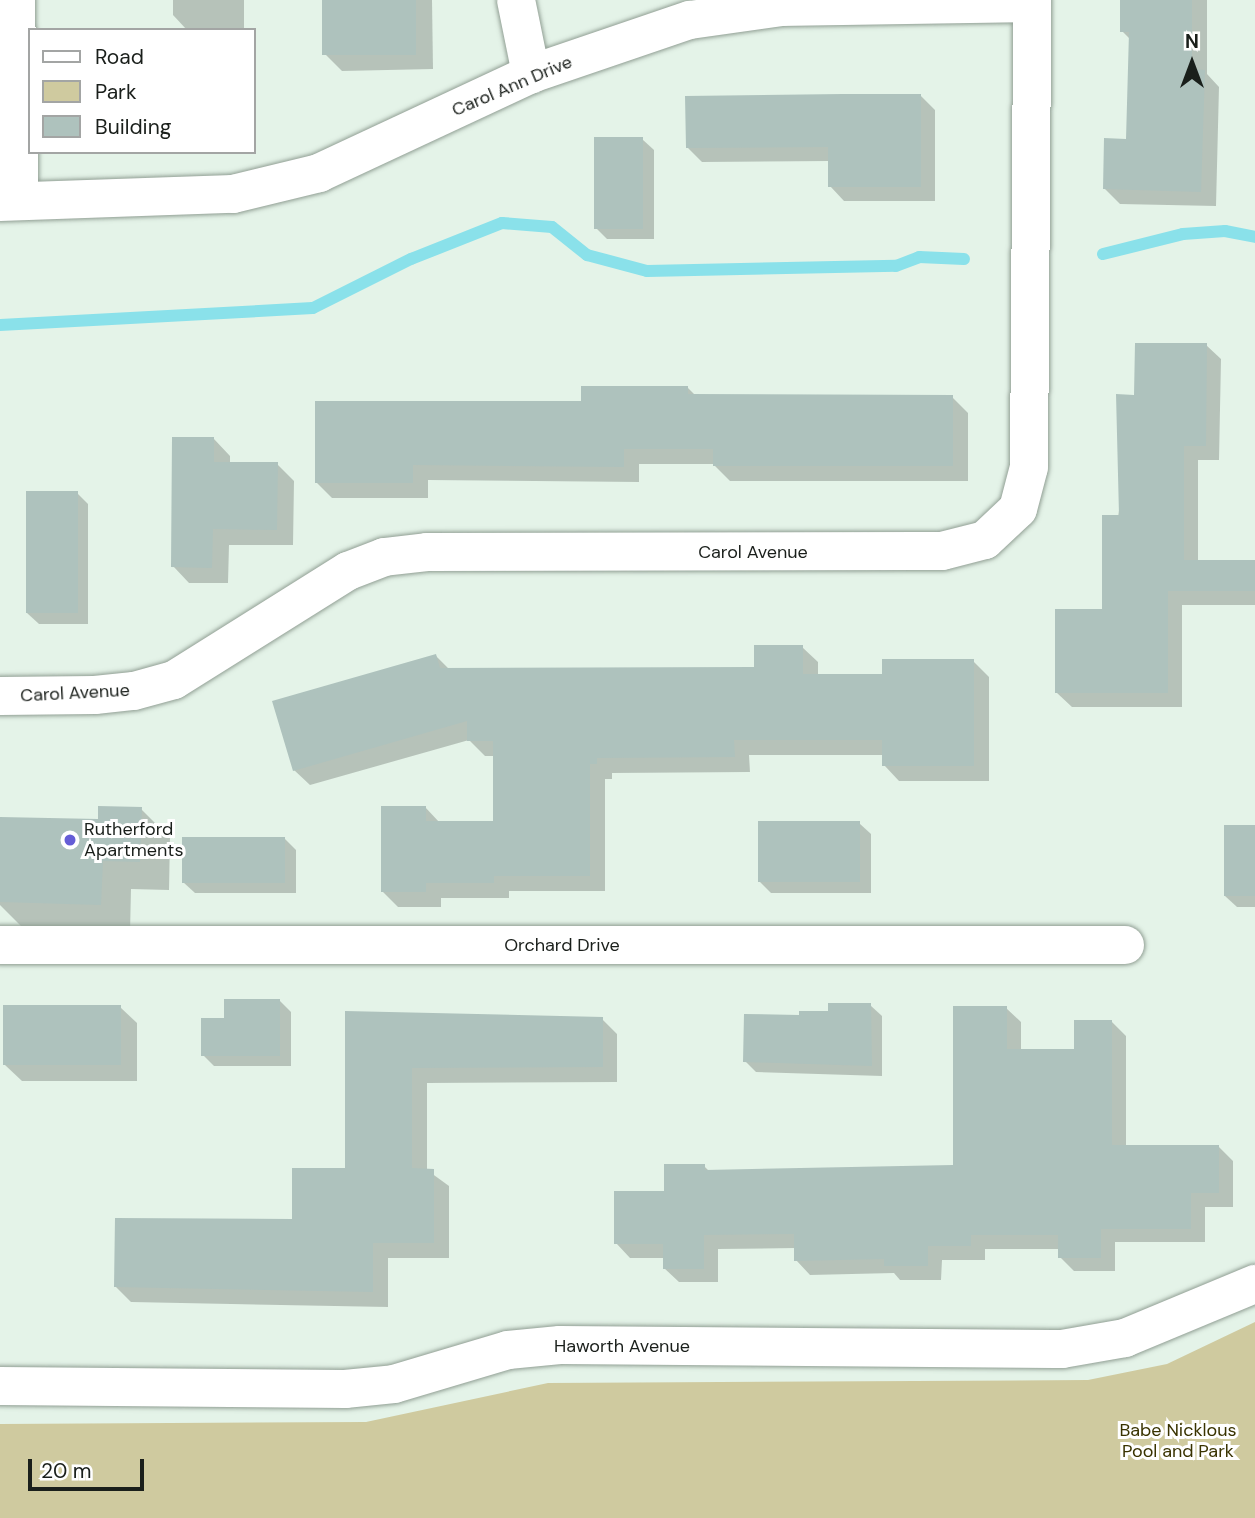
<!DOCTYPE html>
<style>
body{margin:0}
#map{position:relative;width:1255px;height:1518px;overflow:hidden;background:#e4f3e8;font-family:"DM Sans",sans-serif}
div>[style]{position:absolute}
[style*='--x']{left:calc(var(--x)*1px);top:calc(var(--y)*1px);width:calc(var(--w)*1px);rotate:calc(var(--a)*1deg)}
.green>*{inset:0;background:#cfca9f}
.shadow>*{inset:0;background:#0003}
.stream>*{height:12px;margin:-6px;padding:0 6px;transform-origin:6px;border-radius:6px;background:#8ae1ea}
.building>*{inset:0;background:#aec2bd;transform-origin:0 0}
.roads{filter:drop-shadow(0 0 2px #919f94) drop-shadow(0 0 2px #919f94)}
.street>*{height:38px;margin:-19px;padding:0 19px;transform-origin:19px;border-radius:19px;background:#fff}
.secondary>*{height:38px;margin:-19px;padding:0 19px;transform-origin:19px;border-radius:19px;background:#fff}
.dots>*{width:19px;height:19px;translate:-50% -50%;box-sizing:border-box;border:4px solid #fff;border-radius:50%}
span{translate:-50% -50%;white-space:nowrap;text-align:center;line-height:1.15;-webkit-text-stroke:6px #fff;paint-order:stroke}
.street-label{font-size:18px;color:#1a1f1b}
.poi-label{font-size:18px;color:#1a1f1b}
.left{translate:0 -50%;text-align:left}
.park-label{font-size:18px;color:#393300}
.legend{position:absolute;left:28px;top:28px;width:228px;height:126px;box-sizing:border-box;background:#fff;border:2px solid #a3a5a4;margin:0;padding:9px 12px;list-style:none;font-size:21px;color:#1a1f1b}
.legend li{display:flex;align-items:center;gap:14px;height:35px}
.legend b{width:35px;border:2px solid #a3a5a4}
.north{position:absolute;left:1157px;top:28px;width:70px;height:70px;-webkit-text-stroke:5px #fff;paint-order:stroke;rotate:0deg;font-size:19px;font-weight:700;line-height:28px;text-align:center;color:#1a1f1b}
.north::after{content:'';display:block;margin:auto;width:24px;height:32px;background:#1a1f1b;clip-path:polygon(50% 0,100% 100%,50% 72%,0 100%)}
.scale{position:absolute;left:28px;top:1459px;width:116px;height:32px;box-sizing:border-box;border:4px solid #1a1f1b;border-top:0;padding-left:9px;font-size:21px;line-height:24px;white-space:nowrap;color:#1a1f1b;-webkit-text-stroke:5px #fff;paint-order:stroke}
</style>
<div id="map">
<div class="green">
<i style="clip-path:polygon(1255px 1322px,1255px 1518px,0 1518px,0 1424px,366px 1422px,548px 1383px,1088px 1380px,1167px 1364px)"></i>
</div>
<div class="shadow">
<i style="clip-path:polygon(173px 0,244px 0,244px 30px,187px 30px,173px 15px)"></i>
<i style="clip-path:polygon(326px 0,432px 0,433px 69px,342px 71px,325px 54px)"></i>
<i style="clip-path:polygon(1122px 0,1207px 0,1207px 74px,1219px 87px,1216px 206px,1120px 204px,1104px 188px,1128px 141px,1131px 40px,1122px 31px)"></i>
<i style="clip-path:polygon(920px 95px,935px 110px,935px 201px,844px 201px,830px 186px,830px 161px,702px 162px,688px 148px)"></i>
<i style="clip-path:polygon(642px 139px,654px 150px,654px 239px,607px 239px,596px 228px)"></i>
<i style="clip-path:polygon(1206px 345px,1221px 359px,1219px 460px,1198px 460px,1198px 562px,1255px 562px,1255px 605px,1182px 605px,1182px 707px,1072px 707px,1057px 693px,1104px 611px,1136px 397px)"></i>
<i style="clip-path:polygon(687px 387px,695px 395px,952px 397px,968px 413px,968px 481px,730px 481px,713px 464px,639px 464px,639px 482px,428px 480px,428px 498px,332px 498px,316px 482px,583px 403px)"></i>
<i style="clip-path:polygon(214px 439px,230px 456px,230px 464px,277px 464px,294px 481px,293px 545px,229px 545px,228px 583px,189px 583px,173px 566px)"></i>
<i style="clip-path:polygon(77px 493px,88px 504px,88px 624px,39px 624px,27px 613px)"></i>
<i style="clip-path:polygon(802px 647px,818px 662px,818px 676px,884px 676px,973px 661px,989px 677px,989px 781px,899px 781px,884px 765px,884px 755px,749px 755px,750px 772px,612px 773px,612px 779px,605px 779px,605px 891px,509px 891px,509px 898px,441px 898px,441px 907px,398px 907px,382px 891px,425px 807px,440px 823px,495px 823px,495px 756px,485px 756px,469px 740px,310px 785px,294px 770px,436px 656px,450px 670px,756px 669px)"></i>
<i style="clip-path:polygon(141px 809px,170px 838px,169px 890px,131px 889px,130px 933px,25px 930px,0 905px,0 818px,99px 821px)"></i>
<i style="clip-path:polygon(859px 823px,871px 834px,871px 893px,771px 893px,760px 882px)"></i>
<i style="clip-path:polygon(1255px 827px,1255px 907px,1237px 907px,1225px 896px)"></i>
<i style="clip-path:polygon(285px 839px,296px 850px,296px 893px,195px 893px,183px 882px)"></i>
<i style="clip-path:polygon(280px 1001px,291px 1012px,291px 1066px,214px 1066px,203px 1055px,226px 1020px)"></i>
<i style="clip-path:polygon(870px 1005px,882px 1016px,882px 1076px,756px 1072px,745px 1061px,801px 1017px)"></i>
<i style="clip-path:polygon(120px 1007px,137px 1023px,137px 1081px,22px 1081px,5px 1065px)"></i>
<i style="clip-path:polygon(1006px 1008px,1021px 1022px,1021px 1050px,1076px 1050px,1111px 1021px,1126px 1036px,1126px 1146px,1218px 1146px,1233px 1161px,1233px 1207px,1205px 1207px,1205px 1242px,1115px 1242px,1115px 1271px,1074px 1271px,1060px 1257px,1060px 1249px,985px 1249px,985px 1260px,942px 1260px,941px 1280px,900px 1280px,894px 1273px,810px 1275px,796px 1260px,796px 1248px,718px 1249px,718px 1282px,679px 1282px,664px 1268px,664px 1258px,630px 1258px,616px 1243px,665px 1193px,704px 1166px,710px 1172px,955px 1167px)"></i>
<i style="clip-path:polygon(347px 1013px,602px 1019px,617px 1034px,617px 1082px,427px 1083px,427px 1170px,449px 1186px,449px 1258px,388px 1258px,388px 1307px,131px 1302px,116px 1287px,293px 1221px,347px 1170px)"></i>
</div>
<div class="stream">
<i style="--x:1103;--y:254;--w:82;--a:-14"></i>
<i style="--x:1183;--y:234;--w:42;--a:-4.1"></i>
<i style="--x:1225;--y:231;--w:31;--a:11"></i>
<i style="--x:0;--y:325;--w:313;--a:-3.1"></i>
<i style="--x:313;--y:308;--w:110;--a:-26.6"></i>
<i style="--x:411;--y:259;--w:98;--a:-21.6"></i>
<i style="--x:502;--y:223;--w:50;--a:4.6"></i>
<i style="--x:552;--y:227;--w:45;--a:38.7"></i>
<i style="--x:587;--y:255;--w:62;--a:14.9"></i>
<i style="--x:647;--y:271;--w:249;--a:-1.2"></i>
<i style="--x:896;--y:266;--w:25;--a:-21"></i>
<i style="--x:919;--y:257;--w:45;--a:2.5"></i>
</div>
<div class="building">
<i style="left:322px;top:0;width:94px;height:55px"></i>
<i style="clip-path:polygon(1120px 0,1192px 0,1192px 69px,1205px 70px,1201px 192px,1103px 189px,1104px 138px,1126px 139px,1129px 32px,1120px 32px)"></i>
<i style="clip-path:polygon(843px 94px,921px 94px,921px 187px,828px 187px,828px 147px,686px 148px,685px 96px)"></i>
<i style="left:594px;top:137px;width:49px;height:92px"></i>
<i style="clip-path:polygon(1135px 343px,1207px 343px,1206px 446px,1184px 446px,1184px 560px,1255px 560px,1255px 591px,1168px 591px,1168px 693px,1055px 693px,1055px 609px,1102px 609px,1102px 515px,1119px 515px,1116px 394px,1134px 395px)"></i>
<i style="clip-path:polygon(581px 386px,688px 386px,688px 394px,953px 395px,953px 466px,713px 466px,713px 449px,624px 449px,624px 467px,413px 465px,413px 483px,315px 483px,315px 401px,581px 401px)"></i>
<i style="clip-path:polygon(172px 437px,214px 437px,214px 462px,278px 462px,277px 530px,213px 529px,212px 568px,171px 567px)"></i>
<i style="left:26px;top:491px;width:52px;height:122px"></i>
<i style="clip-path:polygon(754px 645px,803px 645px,803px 674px,882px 674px,882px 659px,974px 659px,974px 766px,882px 766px,882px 740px,734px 740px,735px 757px,597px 758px,597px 764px,590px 764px,590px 876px,494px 876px,494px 883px,426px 883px,426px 892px,381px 892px,381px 806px,426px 806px,426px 821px,493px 821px,493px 741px,467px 741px,467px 721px,293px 771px,272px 701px,436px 654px,440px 668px,754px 667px)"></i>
<i style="clip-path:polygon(98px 806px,142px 807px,140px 862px,103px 861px,101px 905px,0 902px,0 817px,98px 819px)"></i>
<i style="left:758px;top:821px;width:102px;height:61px"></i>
<i style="left:1224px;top:825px;width:31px;height:71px"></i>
<i style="left:182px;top:837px;width:103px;height:46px"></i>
<i style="clip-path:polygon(224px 999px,280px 999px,280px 1056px,201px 1056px,201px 1018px,224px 1018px)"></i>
<i style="clip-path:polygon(828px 1003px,871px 1003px,872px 1066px,743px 1062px,744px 1014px,799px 1015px,799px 1011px,828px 1011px)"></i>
<i style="left:3px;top:1005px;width:118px;height:60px"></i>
<i style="clip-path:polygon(953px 1006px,1007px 1006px,1007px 1049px,1074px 1049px,1074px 1020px,1112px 1020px,1112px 1145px,1219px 1145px,1219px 1193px,1191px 1193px,1191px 1229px,1101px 1229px,1101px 1258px,1058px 1258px,1058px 1235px,971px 1235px,971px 1246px,928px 1246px,928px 1266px,884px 1266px,884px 1259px,794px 1261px,794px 1234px,704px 1235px,704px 1269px,663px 1269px,663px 1244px,614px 1244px,614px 1191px,664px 1191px,664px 1164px,705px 1164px,705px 1170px,953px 1165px)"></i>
<i style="clip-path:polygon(345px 1011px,603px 1017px,603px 1067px,412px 1068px,412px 1168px,434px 1169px,434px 1243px,373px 1243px,373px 1292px,114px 1287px,115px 1218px,292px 1219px,292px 1168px,345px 1168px)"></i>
</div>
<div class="roads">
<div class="street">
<i style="--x:16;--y:0;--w:201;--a:88.9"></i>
<i style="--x:516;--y:0;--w:76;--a:78.5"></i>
<i style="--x:0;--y:202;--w:233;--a:-2"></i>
<i style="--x:233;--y:194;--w:89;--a:-13.7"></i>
<i style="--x:319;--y:173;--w:234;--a:-25"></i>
<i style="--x:531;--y:74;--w:168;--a:-18.8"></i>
<i style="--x:690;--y:20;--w:93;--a:-8"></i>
<i style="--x:782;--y:7;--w:250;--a:-0.9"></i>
<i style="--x:0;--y:696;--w:95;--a:-0.6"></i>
<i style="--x:95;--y:695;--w:39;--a:-6"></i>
<i style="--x:134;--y:691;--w:41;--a:-15.4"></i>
<i style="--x:174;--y:680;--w:205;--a:-32.1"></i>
<i style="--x:348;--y:571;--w:39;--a:-21"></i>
<i style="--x:384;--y:557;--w:43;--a:-6.6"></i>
<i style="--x:427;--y:552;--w:515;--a:-0.11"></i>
<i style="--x:942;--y:551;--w:44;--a:-14.3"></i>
<i style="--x:985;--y:540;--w:45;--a:-43.2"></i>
<i style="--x:1018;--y:509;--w:43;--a:-75.3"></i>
<i style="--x:1029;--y:467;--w:467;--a:-89.6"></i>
<i style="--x:0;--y:945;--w:1125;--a:0"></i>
</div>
<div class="secondary">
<i style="--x:0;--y:1386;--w:345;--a:0.5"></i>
<i style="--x:345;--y:1389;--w:49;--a:-5.8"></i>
<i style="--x:394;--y:1384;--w:119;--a:-16.6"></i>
<i style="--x:508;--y:1350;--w:52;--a:-5.5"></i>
<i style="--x:560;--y:1345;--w:502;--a:0.46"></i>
<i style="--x:1062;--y:1349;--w:64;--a:-9.9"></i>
<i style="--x:1125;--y:1338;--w:141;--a:-22.6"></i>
</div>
</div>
<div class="dots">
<i style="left:70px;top:840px;background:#655dd6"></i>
</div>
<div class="street-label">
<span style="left:512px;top:86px;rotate:-23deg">Carol Ann Drive</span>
<span style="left:753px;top:552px">Carol Avenue</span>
<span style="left:75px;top:693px;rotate:-3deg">Carol Avenue</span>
<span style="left:562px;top:945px">Orchard Drive</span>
<span style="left:622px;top:1346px">Haworth Avenue</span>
</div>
<div class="poi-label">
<span class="left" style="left:84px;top:840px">Rutherford<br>Apartments</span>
</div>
<div class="park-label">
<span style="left:1178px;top:1441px">Babe Nicklous<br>Pool and Park</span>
</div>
<ul class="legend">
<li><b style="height:9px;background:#fff"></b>Road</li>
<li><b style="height:19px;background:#cfca9f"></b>Park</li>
<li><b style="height:19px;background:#aec2bd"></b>Building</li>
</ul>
<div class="north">N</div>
<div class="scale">20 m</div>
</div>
